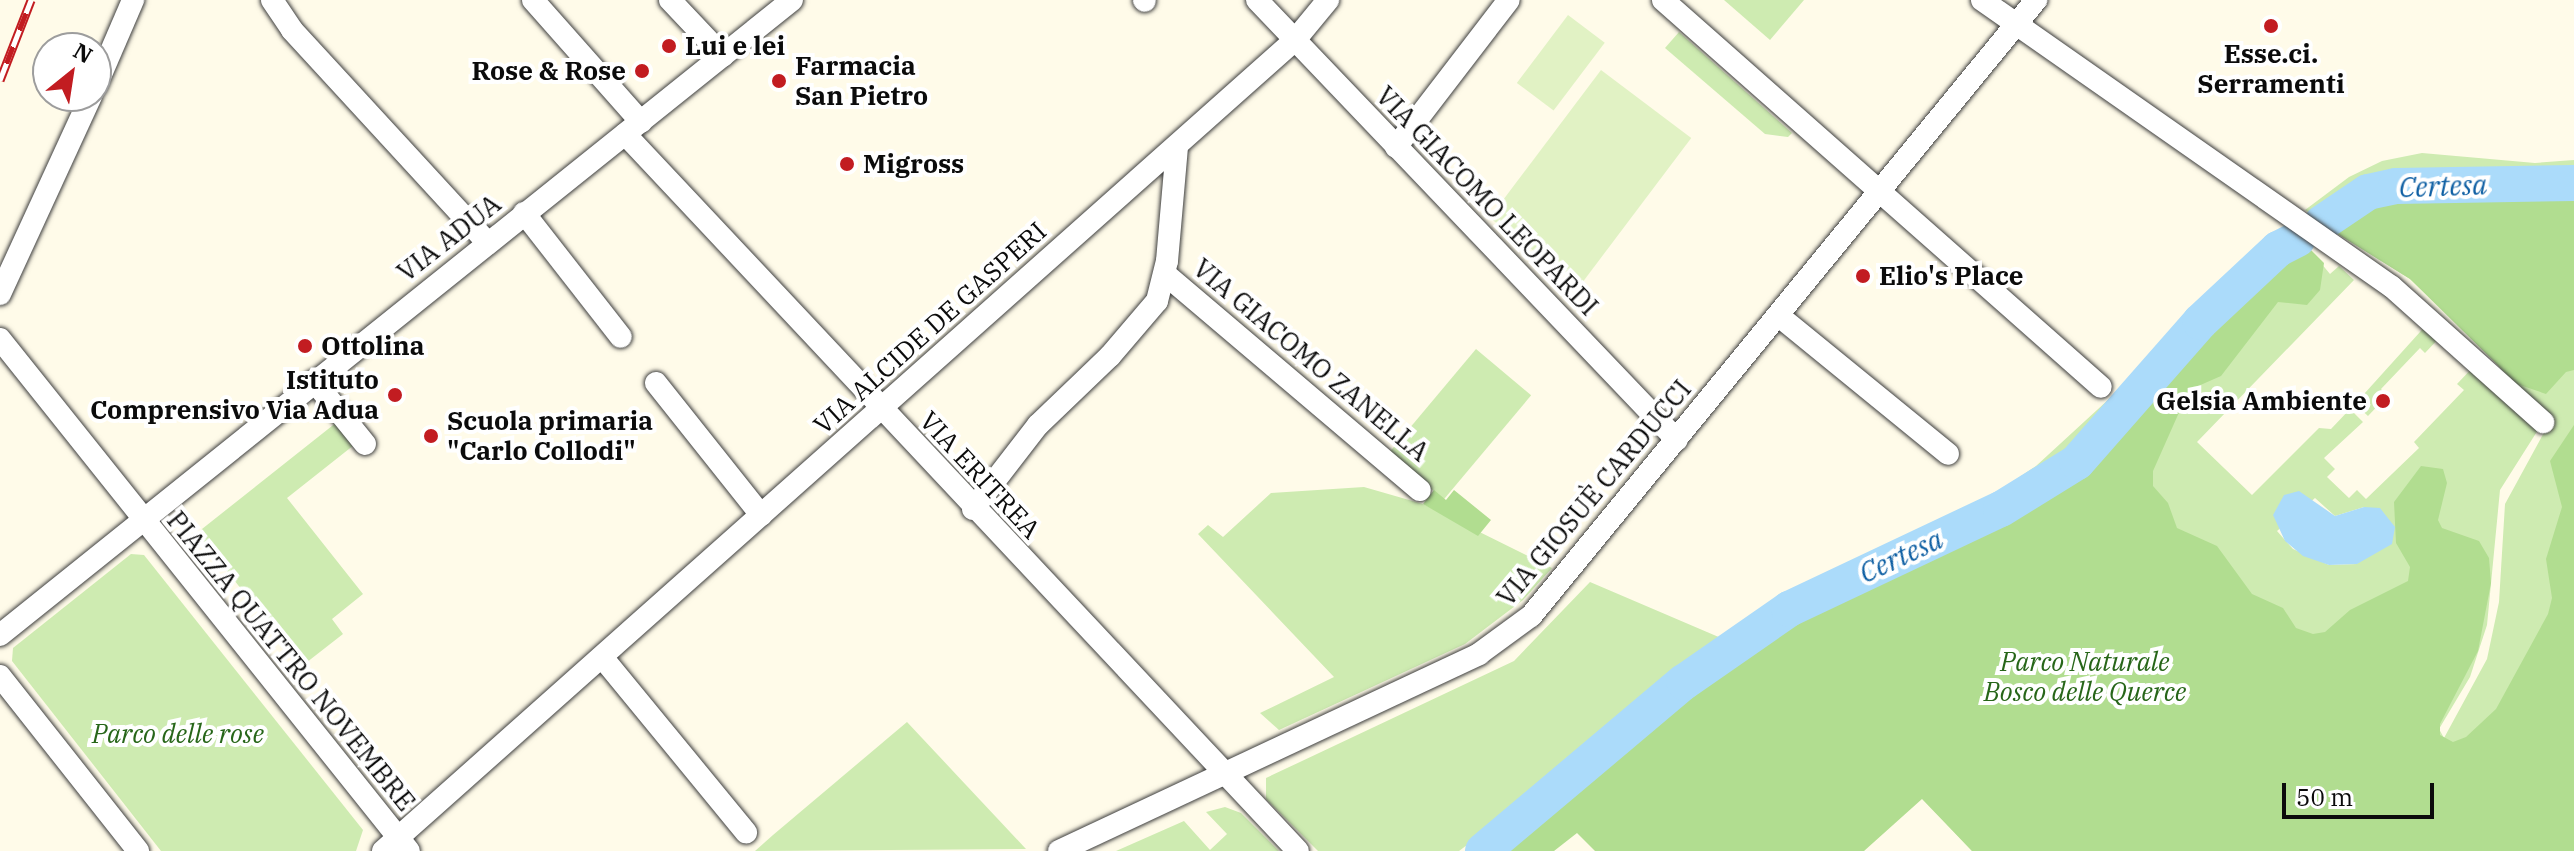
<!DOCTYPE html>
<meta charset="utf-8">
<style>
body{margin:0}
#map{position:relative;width:2574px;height:851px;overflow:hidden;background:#fffbe9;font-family:"IBM Plex Serif",serif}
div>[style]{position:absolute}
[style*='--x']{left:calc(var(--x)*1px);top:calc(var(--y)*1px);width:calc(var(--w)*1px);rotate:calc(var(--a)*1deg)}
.green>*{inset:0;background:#ceebb1;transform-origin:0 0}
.forest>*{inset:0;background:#b1dd90}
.pitch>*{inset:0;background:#e1f2c4;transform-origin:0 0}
.water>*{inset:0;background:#abdbfa}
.river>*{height:36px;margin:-18px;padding:0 18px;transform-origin:18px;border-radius:18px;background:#abdbfa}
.roads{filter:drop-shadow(0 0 2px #3e3e3e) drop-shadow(0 0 2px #3e3e3e)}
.minor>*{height:22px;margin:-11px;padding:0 11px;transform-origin:11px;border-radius:11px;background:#fff}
.rail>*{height:9px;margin-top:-4.5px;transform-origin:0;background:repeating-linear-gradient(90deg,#fff 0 18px,#c21c21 0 36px);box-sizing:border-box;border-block:2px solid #c21c21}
.dots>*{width:22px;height:22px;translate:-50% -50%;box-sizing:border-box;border:4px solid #fff;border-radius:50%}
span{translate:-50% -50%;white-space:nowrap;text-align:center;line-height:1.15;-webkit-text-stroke:8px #fff;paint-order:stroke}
.poi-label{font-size:26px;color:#0b0b0b;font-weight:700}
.left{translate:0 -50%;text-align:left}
.right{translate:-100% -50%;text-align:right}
.street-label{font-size:26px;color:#0b0b0b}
.park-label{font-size:26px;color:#276619;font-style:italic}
.water-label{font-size:28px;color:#0e5fa3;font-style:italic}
.north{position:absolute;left:32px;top:32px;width:80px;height:80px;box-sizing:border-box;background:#fff;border:2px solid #9d9d9d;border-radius:50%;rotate:30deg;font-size:22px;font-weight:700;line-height:32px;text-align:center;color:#0b0b0b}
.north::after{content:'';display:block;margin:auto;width:28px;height:36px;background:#c21c21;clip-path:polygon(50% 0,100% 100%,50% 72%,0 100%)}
.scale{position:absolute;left:2282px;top:783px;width:152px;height:36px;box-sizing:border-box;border:4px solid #0b0b0b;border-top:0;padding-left:10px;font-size:24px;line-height:28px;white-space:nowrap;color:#0b0b0b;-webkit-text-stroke:6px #fff;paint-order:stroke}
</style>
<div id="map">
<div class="green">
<i style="clip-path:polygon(1724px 0,1804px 0,1770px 40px)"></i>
<i style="clip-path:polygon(1679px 32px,1792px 133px,1788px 137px,1765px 134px,1665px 48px)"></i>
<i style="clip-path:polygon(2422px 153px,2535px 163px,2574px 160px,2574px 171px,2384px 179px,2352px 188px,2314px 216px,2305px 210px,2349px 177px,2382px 161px)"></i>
<i style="clip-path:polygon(evenodd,2574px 190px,2574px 851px,1972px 851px,1922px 798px,1803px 611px,1870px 578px,1976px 538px,2075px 482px,2101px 461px,2241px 295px,2306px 245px,2330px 274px,2339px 266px,2354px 280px,2197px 442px,2252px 495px,2319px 428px,2331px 429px,2350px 409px,2363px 422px,2324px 458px,2335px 469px,2327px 477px,2349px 498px,2357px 490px,2366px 499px,2419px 448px,2414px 442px,2464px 390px,2457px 384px,2476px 364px,2538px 430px,2500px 490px,2487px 625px,2470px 677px,2439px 729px,2444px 738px,2487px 659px,2499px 602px,2505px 504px,2547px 427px,2488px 353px,2410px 279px,2333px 231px,2363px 210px,2413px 197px,2574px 190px,2315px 498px,2335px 516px,2364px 507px,2357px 564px,2329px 565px,2293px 549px,2277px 531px,2315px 498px)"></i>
<i style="clip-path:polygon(2429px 322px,2442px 335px,2425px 353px,2420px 348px,2381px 389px,2387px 396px,2368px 416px,2355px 404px)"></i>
<i style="left:1476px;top:349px;width:72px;height:136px;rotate:40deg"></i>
<i style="clip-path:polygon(2122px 387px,2065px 461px,1996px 493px,2036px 466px)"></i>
<i style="clip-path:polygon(337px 422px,354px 445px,287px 498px,363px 594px,332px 619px,343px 634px,302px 666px,200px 537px,202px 529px)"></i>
<i style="clip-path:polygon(1364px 487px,1423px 504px,1552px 568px,1523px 600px,1465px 644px,1279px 730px,1260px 713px,1334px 677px,1198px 534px,1208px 525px,1223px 537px,1271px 493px)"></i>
<i style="clip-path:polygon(131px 554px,144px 555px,363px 830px,356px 851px,161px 851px,12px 661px,13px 648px)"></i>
<i style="clip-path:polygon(1590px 582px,1721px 638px,1543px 788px,1459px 851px,1318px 851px,1266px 799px,1266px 778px,1514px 661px)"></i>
<i style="clip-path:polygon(907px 722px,1026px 849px,755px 851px,773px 835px)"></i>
<i style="clip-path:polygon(1225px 807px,1241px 813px,1279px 851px,1116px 851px,1184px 821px,1210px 850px,1227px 834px,1206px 812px)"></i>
</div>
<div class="forest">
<i style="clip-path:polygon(2574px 190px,2574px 370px,2566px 372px,2546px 394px,2517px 384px,2410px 279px,2333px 231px,2363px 210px,2413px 197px)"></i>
<i style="clip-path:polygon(2306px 245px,2324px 263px,2320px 290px,2307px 305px,2278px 302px,2221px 376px,2189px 390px,2153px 471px,2153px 486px,2168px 503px,2177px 528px,2217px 546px,2252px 594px,2283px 608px,2296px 628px,2313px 634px,2325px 632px,2350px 610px,2408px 581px,2410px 567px,2396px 543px,2394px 502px,2421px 466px,2443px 469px,2447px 483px,2438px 520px,2442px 528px,2479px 541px,2489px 558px,2491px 583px,2478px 651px,2440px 724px,2440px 735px,2453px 742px,2466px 737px,2496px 709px,2548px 614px,2552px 598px,2546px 559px,2562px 507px,2550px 461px,2574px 425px,2574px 851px,1972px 851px,1922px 799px,1864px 851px,1595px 851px,1577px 833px,1554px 851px,1498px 851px,1750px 646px,1803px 611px,1870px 578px,1976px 538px,2075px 482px,2101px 461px,2241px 295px)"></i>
<i style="clip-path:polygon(1434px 490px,1446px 500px,1454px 490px,1491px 520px,1478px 536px,1423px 504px)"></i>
</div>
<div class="pitch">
<i style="left:1568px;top:15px;width:46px;height:85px;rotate:37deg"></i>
<i style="left:1601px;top:70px;width:113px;height:185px;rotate:37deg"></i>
</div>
<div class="water">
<i style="clip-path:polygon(2299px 491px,2335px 516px,2364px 507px,2380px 508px,2395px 527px,2392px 544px,2357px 564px,2329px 565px,2303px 556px,2285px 541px,2273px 515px,2284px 495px)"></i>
</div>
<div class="river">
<i style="--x:2322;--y:223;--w:55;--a:-34"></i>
<i style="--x:2368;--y:192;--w:29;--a:-12"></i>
<i style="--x:2396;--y:186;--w:178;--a:-1"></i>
<i style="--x:1483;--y:851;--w:263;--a:-40.1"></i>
<i style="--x:1684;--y:682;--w:128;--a:-34.8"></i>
<i style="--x:1789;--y:609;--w:234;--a:-25.3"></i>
<i style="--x:2001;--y:509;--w:89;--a:-31.7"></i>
<i style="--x:2077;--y:462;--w:186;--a:-48.7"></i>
<i style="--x:2200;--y:322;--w:107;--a:-43.1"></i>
<i style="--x:2278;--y:249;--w:22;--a:-27"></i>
</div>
<div class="roads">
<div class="minor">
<i style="--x:272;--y:0;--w:36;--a:56"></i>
<i style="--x:292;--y:30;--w:289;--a:47.4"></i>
<i style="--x:533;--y:0;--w:163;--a:48.5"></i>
<i style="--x:670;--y:0;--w:77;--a:46.6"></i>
<i style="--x:1144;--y:0;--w:1;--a:45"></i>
<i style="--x:1257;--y:0;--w:608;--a:46.33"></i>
<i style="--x:1663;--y:0;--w:584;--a:41.46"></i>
<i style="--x:1982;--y:0;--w:500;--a:34.99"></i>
<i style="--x:2392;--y:287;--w:203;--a:41.8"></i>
<i style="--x:96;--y:86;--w:94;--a:-66.7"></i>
<i style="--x:625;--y:134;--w:983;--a:46.81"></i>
<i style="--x:1396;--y:147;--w:185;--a:-52.5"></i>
<i style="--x:524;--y:213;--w:157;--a:52"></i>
<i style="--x:1165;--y:274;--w:334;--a:40.3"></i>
<i style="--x:0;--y:294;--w:218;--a:-65.3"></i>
<i style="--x:1779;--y:316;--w:218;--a:39.2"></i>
<i style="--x:0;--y:339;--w:655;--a:51.38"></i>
<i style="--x:314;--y:381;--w:81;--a:51"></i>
<i style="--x:656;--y:383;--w:169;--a:51.5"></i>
<i style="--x:973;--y:509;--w:106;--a:-52.3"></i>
<i style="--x:1038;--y:425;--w:100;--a:-43.8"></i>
<i style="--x:1110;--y:356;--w:72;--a:-49.5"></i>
<i style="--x:1157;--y:301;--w:41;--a:-76"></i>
<i style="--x:1167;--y:261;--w:114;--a:-85"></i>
<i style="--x:0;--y:635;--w:1015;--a:-38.72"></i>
<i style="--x:602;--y:657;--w:227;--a:50.6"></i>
<i style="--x:0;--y:676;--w:223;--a:51.7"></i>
<i style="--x:383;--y:851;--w:1220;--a:-41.65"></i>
<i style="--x:1295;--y:40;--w:52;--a:-50.5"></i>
<i style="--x:1059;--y:851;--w:464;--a:-25.1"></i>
<i style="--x:1479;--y:654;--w:64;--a:-36.2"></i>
<i style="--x:1531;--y:616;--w:797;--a:-50.65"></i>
</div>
</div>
<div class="rail">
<i style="--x:0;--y:80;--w:86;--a:-68.8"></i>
</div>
<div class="dots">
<i style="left:2271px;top:26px;background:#c21c21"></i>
<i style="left:669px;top:46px;background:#c21c21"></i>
<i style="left:642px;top:71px;background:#c21c21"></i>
<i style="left:779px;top:81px;background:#c21c21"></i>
<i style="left:847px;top:164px;background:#c21c21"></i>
<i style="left:1863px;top:276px;background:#c21c21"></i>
<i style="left:305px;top:346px;background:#c21c21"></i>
<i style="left:395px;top:395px;background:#c21c21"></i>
<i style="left:2383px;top:401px;background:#c21c21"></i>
<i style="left:431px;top:436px;background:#c21c21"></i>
</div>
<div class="poi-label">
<span class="left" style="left:685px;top:46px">Lui e lei</span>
<span style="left:2271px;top:69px">Esse.ci.<br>Serramenti</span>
<span class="left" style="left:795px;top:81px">Farmacia<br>San Pietro</span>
<span class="right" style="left:626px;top:71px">Rose &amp; Rose</span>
<span class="left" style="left:863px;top:164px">Migross</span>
<span class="left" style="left:1879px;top:276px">Elio's Place</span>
<span class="left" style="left:321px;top:346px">Ottolina</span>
<span class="right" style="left:379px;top:395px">Istituto<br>Comprensivo Via Adua</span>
<span class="right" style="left:2367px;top:401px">Gelsia Ambiente</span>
<span class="left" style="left:447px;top:436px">Scuola primaria<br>"Carlo Collodi"</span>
</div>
<div class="street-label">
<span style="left:1487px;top:201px;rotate:46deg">VIA GIACOMO LEOPARDI</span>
<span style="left:449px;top:238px;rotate:-38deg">VIA ADUA</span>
<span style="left:930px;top:328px;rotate:-42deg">VIA ALCIDE DE GASPERI</span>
<span style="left:1311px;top:360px;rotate:40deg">VIA GIACOMO ZANELLA</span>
<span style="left:980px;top:475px;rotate:47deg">VIA ERITREA</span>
<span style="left:1594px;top:493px;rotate:-50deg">VIA GIOSUÈ CARDUCCI</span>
<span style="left:291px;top:661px;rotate:51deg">PIAZZA QUATTRO NOVEMBRE</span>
</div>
<div class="park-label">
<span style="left:2085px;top:677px">Parco Naturale<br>Bosco delle Querce</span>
<span style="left:178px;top:734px">Parco delle rose</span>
</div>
<div class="water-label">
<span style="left:2443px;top:186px;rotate:-2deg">Certesa</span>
<span style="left:1901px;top:556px;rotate:-25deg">Certesa</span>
</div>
<div class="north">N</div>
<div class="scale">50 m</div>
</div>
